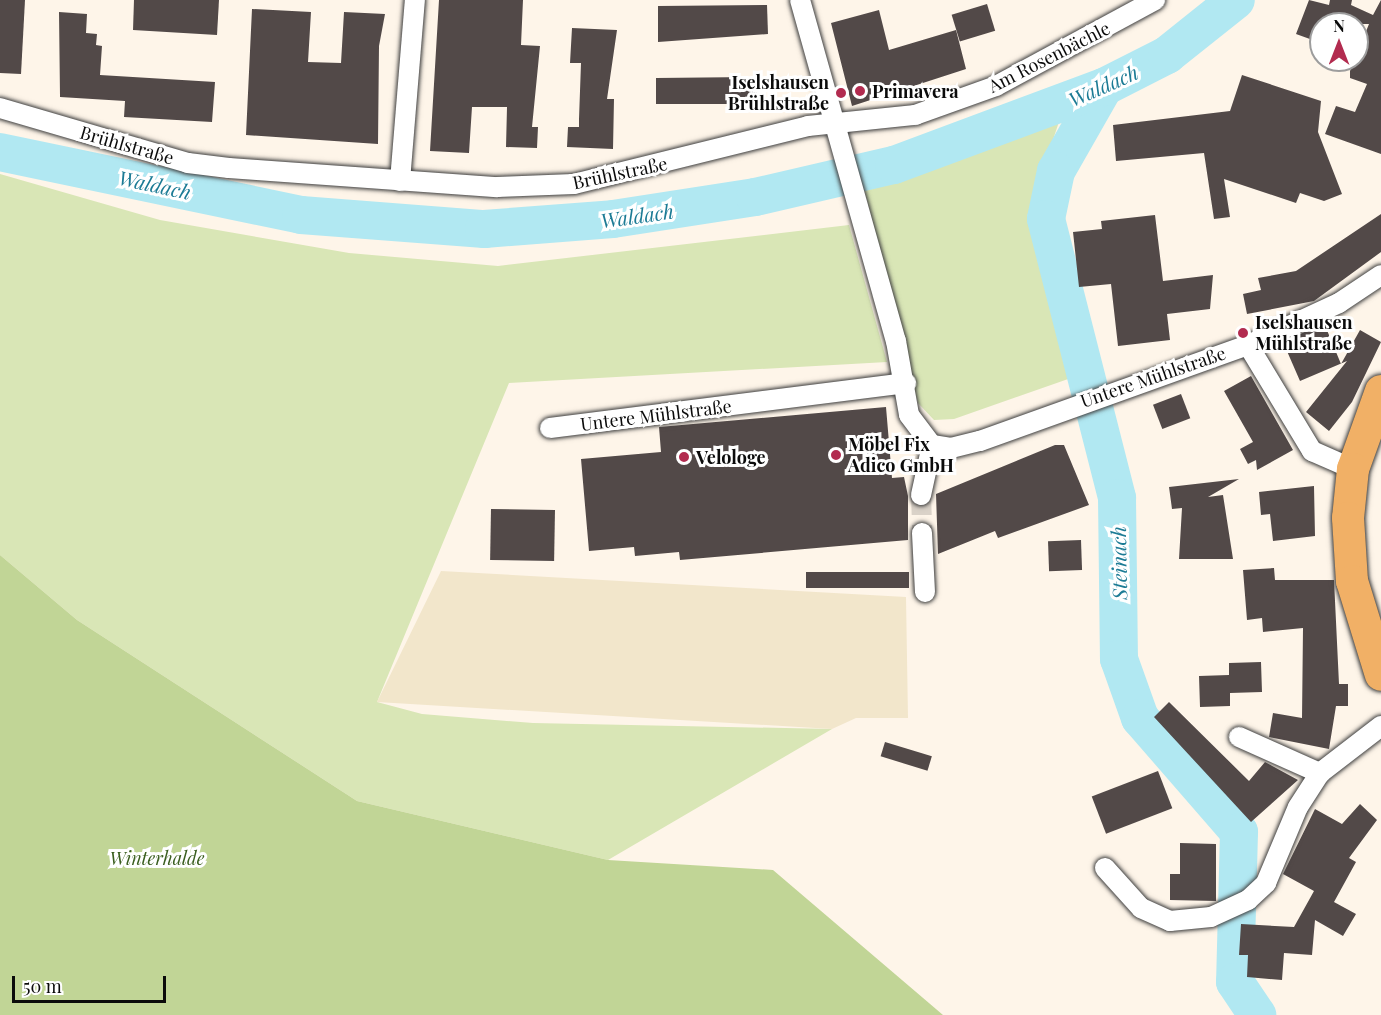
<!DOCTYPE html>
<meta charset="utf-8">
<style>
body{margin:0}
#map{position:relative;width:1381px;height:1015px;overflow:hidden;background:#fef5e9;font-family:"Playfair Display",serif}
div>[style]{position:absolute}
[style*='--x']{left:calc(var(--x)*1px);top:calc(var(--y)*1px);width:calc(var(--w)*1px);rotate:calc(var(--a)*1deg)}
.farmland>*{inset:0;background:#f2e6cb}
.green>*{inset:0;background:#d9e6b6}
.forest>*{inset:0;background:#c1d596}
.river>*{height:38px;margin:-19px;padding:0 19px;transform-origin:19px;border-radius:19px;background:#b1e8f2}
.building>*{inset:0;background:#524948;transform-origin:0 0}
.minor-tunnel>*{height:20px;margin-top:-10px;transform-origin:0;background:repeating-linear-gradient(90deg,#dad2c8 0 20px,transparent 0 30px)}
.roads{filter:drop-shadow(0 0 2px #3e3e3e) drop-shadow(0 0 2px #3e3e3e)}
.minor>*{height:20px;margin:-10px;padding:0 10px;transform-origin:10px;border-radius:10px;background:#fff}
.primary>*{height:32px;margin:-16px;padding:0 16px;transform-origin:16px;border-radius:16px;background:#f1b066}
.dots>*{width:16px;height:16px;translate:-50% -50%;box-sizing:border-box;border:3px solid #fff;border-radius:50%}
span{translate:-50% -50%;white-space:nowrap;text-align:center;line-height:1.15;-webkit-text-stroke:6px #fff;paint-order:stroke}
.street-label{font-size:18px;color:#0b0b0b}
.poi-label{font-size:18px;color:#0b0b0b;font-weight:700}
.right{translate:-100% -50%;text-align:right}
.left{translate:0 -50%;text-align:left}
.park-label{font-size:18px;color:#3a5e1f;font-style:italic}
.water-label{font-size:20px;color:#1c7b95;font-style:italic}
.north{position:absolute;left:1309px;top:12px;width:60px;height:60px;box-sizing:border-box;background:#fff;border:2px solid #9d9d9d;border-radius:50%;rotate:0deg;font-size:16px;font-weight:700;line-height:24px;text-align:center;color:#0b0b0b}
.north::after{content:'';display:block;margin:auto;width:21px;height:27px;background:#b22b4f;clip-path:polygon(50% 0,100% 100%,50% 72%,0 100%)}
.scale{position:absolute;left:12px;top:976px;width:154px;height:27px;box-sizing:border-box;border:3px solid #0b0b0b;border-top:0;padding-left:8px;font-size:18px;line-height:21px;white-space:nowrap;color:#0b0b0b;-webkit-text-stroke:4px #fff;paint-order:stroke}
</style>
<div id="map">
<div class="farmland">
<i style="clip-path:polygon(441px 571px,906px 597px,908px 718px,856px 718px,832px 729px,377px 702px)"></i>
</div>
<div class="green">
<i style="clip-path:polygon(1065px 104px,1027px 217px,1071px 378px,954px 419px,934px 420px,918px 403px,863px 184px)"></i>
<i style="clip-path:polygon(0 174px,160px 220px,349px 253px,498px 266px,849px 225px,887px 362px,509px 383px,377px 702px,422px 714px,533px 723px,832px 729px,608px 860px,357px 801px,77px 620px,0 555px)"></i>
</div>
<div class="forest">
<i style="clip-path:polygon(0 555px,77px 620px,357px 801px,608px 860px,773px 870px,943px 1015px,0 1015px)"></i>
</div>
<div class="river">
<i style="--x:1104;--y:87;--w:97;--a:119.7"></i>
<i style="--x:1056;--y:171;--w:49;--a:101.8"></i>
<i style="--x:1046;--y:219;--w:288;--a:75.7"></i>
<i style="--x:1117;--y:498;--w:161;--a:89.3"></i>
<i style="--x:1119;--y:659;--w:63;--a:70.4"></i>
<i style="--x:1140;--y:718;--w:151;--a:49"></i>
<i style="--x:1239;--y:832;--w:150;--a:91.5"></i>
<i style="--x:1235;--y:982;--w:40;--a:56"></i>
<i style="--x:0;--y:152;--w:308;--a:11.8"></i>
<i style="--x:301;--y:215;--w:184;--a:4.4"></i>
<i style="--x:484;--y:229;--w:129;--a:-4.4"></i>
<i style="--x:613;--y:219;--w:144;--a:-8.8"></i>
<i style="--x:755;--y:197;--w:143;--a:-13"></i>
<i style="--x:894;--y:165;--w:224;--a:-20.4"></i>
<i style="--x:1104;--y:87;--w:71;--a:-26.9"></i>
<i style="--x:1167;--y:55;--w:88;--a:-38.6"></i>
</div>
<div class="building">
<i style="clip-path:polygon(0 0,25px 0,21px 74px,0 73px)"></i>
<i style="clip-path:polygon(134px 0,219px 0,217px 35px,133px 30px)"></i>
<i style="clip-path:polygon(439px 0,523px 0,521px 45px,540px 46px,532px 127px,538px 127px,537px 148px,506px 147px,507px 107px,472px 107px,469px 153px,430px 151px)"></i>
<i style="clip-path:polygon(1309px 0,1329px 5px,1330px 0,1352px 0,1351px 5px,1373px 15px,1381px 0,1381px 154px,1325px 134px,1336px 106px,1355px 112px,1367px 84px,1350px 78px,1350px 71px,1369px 24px,1321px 24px,1321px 43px,1296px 34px)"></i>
<i style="left:987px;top:4px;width:28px;height:37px;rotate:73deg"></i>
<i style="clip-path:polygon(767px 5px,768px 34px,658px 42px,658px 6px)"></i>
<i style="clip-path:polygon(252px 9px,311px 12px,308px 62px,341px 63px,344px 12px,385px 14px,379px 46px,378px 144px,246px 135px)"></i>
<i style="clip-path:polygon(879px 10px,889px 50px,956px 30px,966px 69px,852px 106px,831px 23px)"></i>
<i style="clip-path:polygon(59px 12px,87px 14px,86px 33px,97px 34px,96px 45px,102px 46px,100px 75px,215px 82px,212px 122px,124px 117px,125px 101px,60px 97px)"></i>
<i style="clip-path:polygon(572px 28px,617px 30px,607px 99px,614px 99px,613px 149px,567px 147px,568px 127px,579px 127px,579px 119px,581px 63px,570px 63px)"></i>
<i style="clip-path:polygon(1242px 75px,1321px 101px,1318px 132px,1342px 194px,1324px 201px,1300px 193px,1296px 203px,1224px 179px,1230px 217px,1214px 219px,1204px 153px,1116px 161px,1113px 125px,1230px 111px)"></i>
<i style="clip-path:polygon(751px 77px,751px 87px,764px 93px,751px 97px,751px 104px,656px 104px,656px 78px)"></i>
<i style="clip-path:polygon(1381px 214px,1381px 252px,1314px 301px,1247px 314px,1243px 294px,1261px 290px,1258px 278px,1296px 271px)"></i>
<i style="clip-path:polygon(1155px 215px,1163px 281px,1213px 275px,1210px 309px,1167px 314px,1170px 340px,1118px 346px,1111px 284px,1079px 287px,1073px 232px,1102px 229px,1101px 221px)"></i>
<i style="clip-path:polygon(1324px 323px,1341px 364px,1360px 330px,1381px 342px,1352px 402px,1329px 431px,1306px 412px,1347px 361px,1300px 381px,1283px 342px)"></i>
<i style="clip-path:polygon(1251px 376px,1293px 450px,1257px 470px,1256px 460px,1248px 464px,1240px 449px,1253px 442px,1224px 391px)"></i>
<i style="left:1181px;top:394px;width:26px;height:30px;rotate:69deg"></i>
<i style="clip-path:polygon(886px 407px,892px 478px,904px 477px,908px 496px,908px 540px,680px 560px,679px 552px,635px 556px,634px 547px,589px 551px,581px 459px,661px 452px,659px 427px)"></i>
<i style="clip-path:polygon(1055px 445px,1064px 445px,1089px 505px,998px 538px,995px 531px,938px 554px,936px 494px)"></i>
<i style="clip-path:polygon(1239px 479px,1208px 497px,1223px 495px,1233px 559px,1179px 559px,1182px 508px,1172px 509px,1169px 487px)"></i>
<i style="clip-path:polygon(1314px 486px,1315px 536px,1273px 541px,1270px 514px,1261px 515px,1259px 492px)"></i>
<i style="left:491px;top:509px;width:64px;height:51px;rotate:1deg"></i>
<i style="left:1081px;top:540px;width:30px;height:33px;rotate:88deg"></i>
<i style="clip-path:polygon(1274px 568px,1275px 580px,1334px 580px,1339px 684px,1348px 684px,1348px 706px,1336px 706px,1329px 749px,1269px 737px,1273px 713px,1302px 718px,1303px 628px,1263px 632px,1262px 618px,1247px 620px,1243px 570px)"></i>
<i style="left:806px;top:572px;width:103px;height:16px"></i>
<i style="clip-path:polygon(1261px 662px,1262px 692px,1230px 693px,1230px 706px,1200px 707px,1199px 676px,1229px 675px,1229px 663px)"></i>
<i style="clip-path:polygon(1169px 702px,1249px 781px,1265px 762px,1298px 780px,1251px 822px,1154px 717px)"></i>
<i style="left:885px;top:742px;width:49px;height:15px;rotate:17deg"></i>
<i style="left:1158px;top:771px;width:40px;height:71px;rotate:69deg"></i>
<i style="clip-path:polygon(1360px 804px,1377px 820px,1349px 858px,1356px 862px,1334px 902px,1356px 914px,1343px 936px,1315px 920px,1312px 955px,1284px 953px,1282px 980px,1247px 977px,1248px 955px,1239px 955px,1241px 924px,1294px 927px,1314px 891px,1283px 874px,1315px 809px,1342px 824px)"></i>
<i style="clip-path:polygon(1180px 843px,1216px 844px,1216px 901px,1170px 900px,1170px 874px,1180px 874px)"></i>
</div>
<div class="minor-tunnel">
<i style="--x:921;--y:495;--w:38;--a:88"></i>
</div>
<div class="roads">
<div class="minor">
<i style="--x:800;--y:0;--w:354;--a:74.3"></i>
<i style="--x:896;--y:341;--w:75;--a:80"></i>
<i style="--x:909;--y:415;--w:38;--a:53"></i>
<i style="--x:932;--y:445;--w:19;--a:9"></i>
<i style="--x:951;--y:448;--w:30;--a:-14"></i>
<i style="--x:980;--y:441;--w:285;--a:-19.7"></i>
<i style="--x:1248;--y:345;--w:100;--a:-24.8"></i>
<i style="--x:1339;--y:303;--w:50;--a:-33.7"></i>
<i style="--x:0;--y:108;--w:196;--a:16.3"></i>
<i style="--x:188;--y:163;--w:41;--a:7"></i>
<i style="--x:229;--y:168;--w:269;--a:4.1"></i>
<i style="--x:497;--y:187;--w:77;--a:-2.2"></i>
<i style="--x:574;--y:184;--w:241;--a:-13.9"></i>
<i style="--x:808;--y:126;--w:108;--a:-5.9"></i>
<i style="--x:915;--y:115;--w:86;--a:-19.7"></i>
<i style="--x:996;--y:86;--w:181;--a:-28.4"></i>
<i style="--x:400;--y:181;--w:182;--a:-85.3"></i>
<i style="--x:1248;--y:345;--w:124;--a:58.9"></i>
<i style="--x:1312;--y:451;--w:45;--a:23.7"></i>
<i style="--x:550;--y:428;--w:359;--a:-7.2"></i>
<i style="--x:921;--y:495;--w:51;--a:-77.6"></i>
<i style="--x:922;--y:533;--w:59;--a:87.1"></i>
<i style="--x:1239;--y:737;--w:89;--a:24"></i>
<i style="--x:1105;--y:868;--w:54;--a:48"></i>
<i style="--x:1141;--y:908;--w:32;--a:24"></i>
<i style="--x:1170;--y:921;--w:41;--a:-5.6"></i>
<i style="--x:1211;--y:917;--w:41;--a:-24.7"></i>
<i style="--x:1248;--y:900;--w:25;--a:-43"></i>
<i style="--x:1266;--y:883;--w:82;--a:-67.2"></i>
<i style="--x:1298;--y:807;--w:40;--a:-57.1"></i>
<i style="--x:1320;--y:773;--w:77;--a:-37.6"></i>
</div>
<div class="primary">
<i style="--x:1381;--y:391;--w:83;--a:109.7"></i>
<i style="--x:1353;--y:469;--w:49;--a:95.8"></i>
<i style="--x:1348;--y:518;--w:63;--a:86.4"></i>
<i style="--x:1352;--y:581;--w:98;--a:72.9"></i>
</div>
</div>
<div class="dots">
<i style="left:860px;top:91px;background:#b22b4f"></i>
<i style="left:841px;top:93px;background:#b22b4f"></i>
<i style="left:1243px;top:333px;background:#b22b4f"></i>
<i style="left:836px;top:455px;background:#b22b4f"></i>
<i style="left:684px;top:457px;background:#b22b4f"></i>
</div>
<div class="street-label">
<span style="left:1049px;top:57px;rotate:-27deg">Am Rosenbächle</span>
<span style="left:127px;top:145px;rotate:16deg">Brühlstraße</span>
<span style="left:620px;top:173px;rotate:-12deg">Brühlstraße</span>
<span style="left:1153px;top:377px;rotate:-19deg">Untere Mühlstraße</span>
<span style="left:656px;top:415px;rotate:-7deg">Untere Mühlstraße</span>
</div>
<div class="poi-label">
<span class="right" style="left:829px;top:93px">Iselshausen<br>Brühlstraße</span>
<span class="left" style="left:872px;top:91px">Primavera</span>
<span class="left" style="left:1255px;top:333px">Iselshausen<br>Mühlstraße</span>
<span class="left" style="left:848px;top:455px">Möbel Fix<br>Adico GmbH</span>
<span class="left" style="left:696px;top:457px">Velologe</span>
</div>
<div class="park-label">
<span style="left:157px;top:858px">Winterhalde</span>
</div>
<div class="water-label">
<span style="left:1103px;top:85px;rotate:-24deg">Waldach</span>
<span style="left:155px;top:184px;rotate:12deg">Waldach</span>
<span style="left:637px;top:215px;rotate:-8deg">Waldach</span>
<span style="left:1118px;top:563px;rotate:-91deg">Steinach</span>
</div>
<div class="north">N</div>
<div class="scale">50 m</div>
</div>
